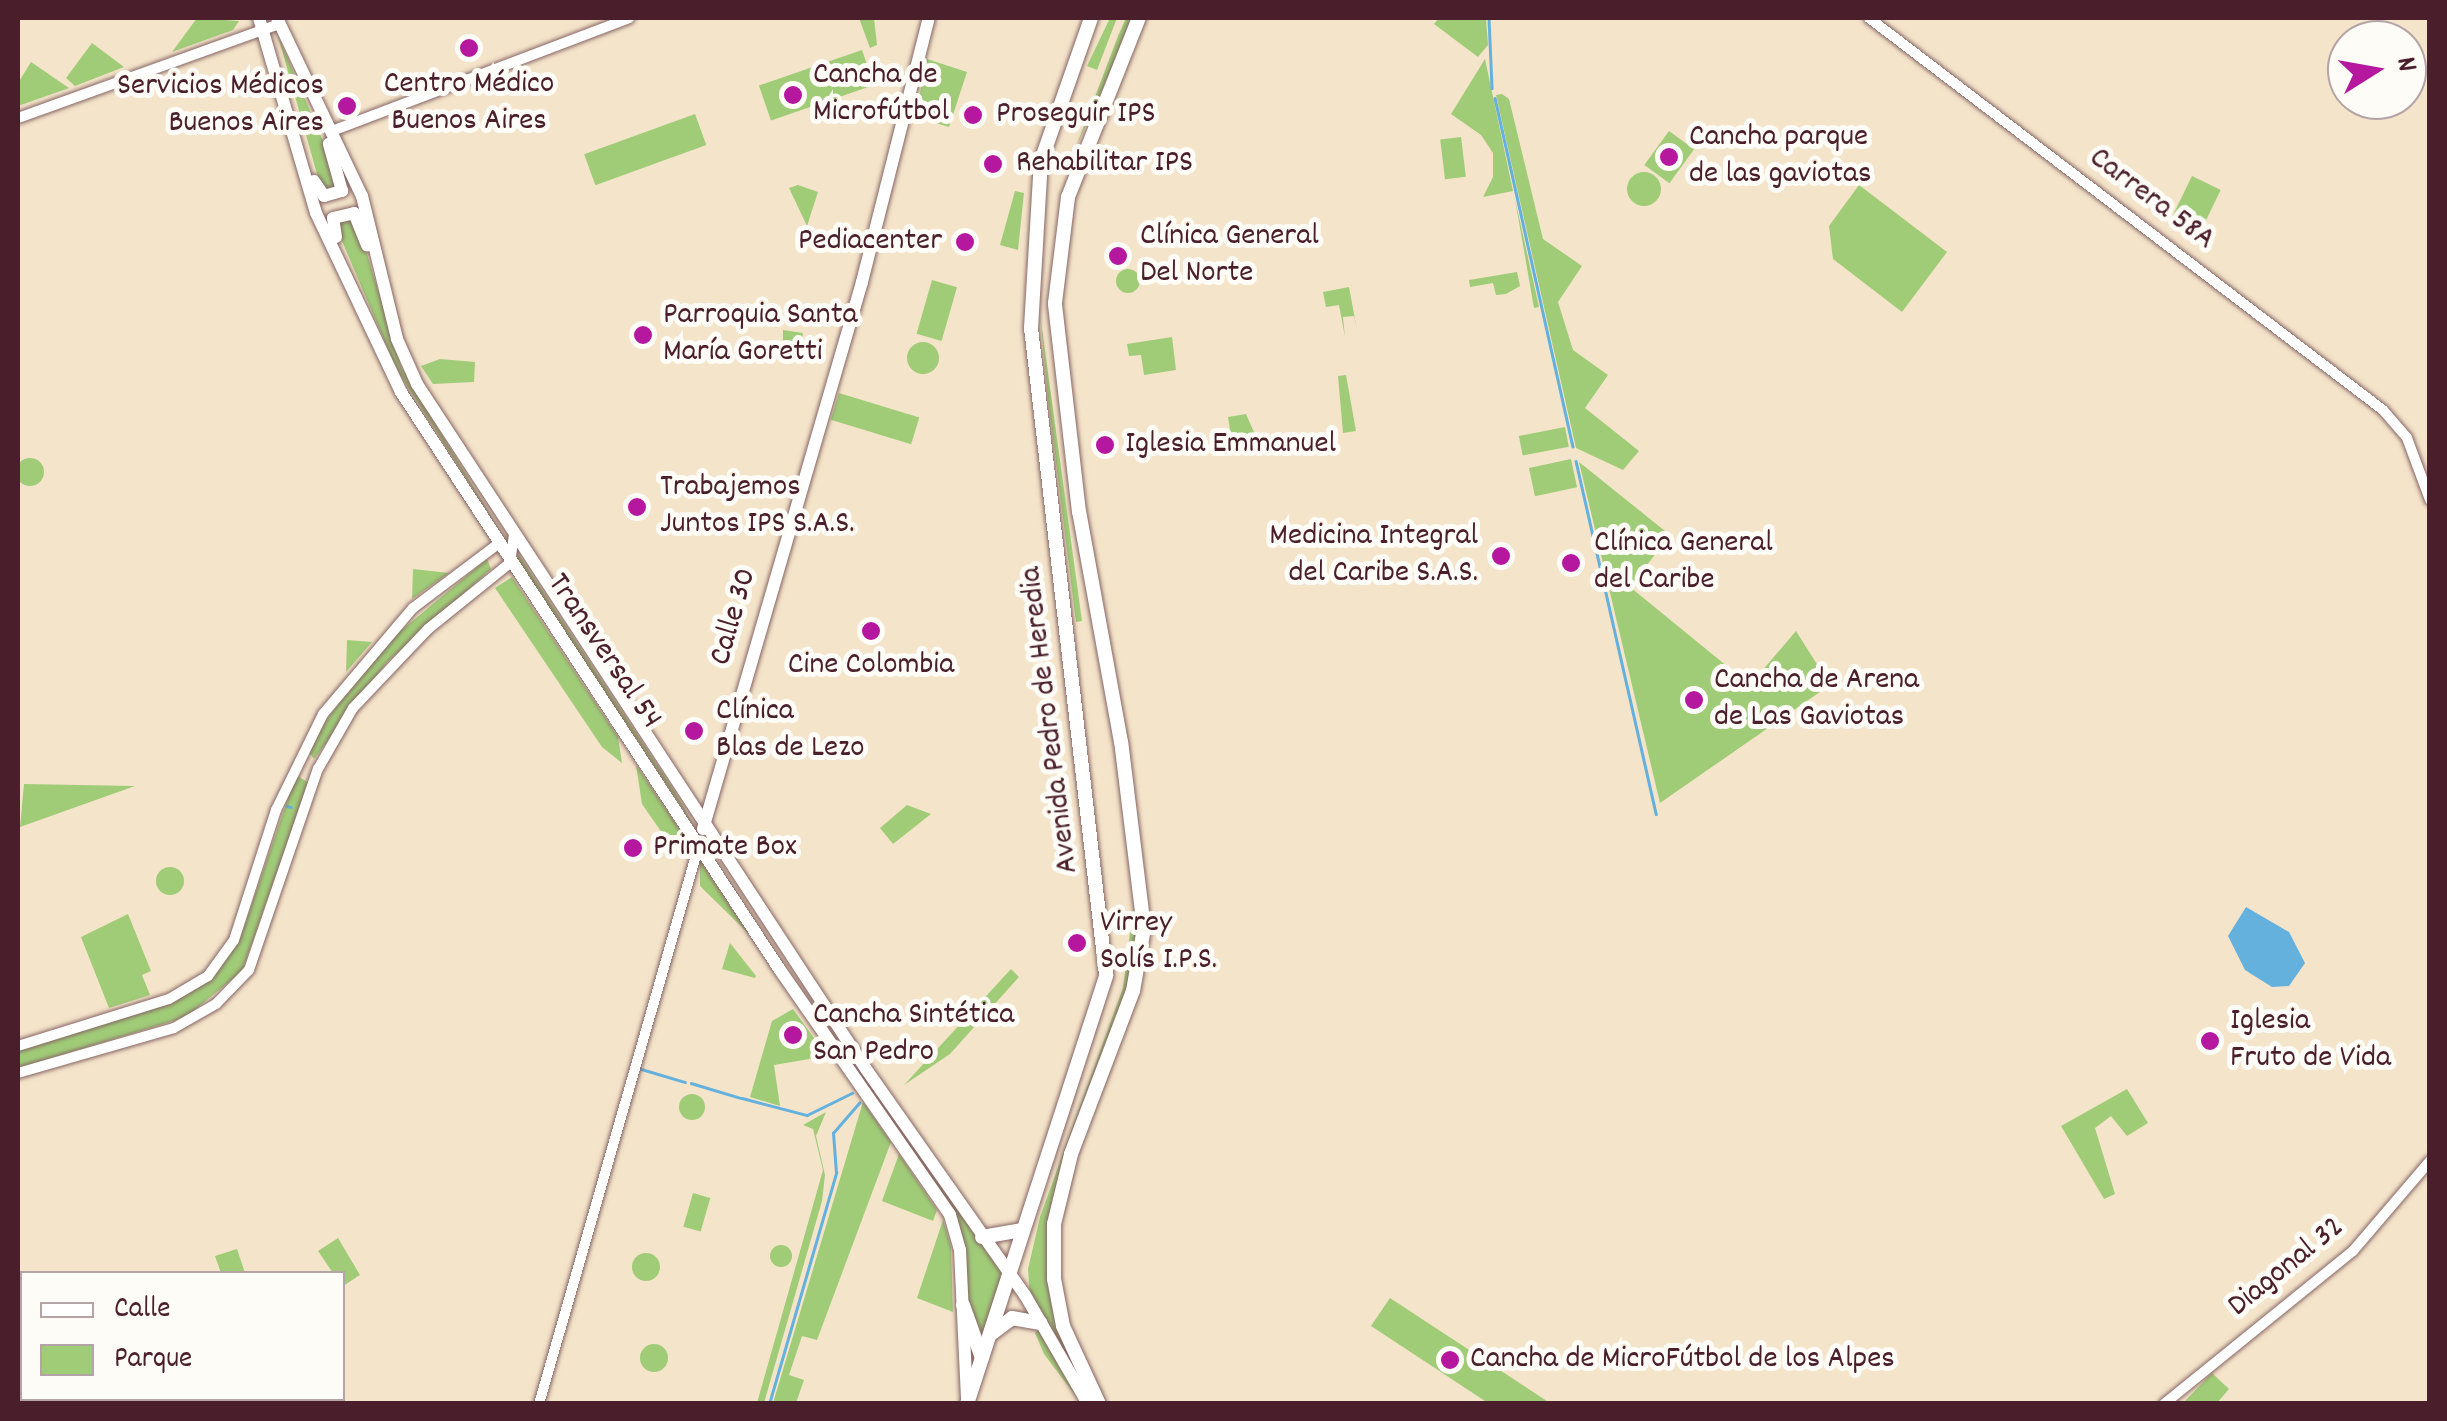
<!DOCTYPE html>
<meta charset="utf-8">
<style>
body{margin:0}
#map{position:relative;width:2447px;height:1421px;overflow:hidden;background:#f4e4ca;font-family:Dekko,sans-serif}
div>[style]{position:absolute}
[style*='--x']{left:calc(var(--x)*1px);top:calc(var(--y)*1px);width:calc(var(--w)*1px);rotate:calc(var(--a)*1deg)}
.green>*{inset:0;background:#a0cc78;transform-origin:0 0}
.round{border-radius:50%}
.water>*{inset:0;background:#64b1de}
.stream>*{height:2.5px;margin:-1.25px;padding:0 1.25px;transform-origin:1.25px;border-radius:1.25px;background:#64b1de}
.roads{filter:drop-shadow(0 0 2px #866463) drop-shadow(0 0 2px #866463)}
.minor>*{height:10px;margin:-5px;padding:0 5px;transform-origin:5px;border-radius:5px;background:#fff}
.major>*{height:12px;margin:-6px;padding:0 6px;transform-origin:6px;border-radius:6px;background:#fff}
.highway>*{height:14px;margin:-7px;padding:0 7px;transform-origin:7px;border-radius:7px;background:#fff}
.dots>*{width:28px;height:28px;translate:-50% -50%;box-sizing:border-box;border:5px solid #fdfcf7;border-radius:50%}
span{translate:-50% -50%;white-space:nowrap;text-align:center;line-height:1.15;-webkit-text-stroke:10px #fdfcf7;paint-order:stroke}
.poi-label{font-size:32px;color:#4a1f2b}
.left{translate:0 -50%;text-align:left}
.right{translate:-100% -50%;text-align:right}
.street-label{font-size:32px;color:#4a1f2b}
.frame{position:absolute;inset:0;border:20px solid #4a1f2b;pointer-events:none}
.legend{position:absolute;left:20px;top:1271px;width:325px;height:130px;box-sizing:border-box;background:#fdfcf7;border:2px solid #b5a4a5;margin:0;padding:12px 18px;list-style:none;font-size:30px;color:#4a1f2b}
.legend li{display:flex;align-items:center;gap:20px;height:50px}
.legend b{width:50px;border:2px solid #b5a4a5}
.north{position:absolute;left:2327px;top:20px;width:100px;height:100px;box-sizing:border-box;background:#fdfcf7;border:2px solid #b5a4a5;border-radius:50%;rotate:79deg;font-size:28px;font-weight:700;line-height:40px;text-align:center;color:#4a1f2b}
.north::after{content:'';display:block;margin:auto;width:35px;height:45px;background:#b5179e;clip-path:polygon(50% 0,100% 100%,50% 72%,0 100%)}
</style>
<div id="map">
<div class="green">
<i style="clip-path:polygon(197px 18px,239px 21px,233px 30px,172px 52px)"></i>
<i style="clip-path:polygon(859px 18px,874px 18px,877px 45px,870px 48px)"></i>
<i style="clip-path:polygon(1110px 18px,1117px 18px,1097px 70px,1087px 66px)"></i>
<i style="clip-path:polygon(1126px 18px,1135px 18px,1076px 147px,1118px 36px)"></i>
<i style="clip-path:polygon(1439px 18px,1486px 18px,1488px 45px,1478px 57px,1434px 24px)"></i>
<i style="clip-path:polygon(278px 36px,341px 183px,331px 191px,321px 188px)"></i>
<i style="clip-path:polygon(92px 43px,124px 67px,75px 86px,66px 78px)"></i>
<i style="left:862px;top:50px;width:37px;height:109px;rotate:71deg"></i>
<i style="clip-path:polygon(927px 59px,967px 72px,949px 127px,915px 117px)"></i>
<i style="clip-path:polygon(1485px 59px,1513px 191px,1483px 197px,1493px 177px,1493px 153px,1481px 135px,1451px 114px)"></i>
<i style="clip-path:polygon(31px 62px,69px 88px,18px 106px,18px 83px)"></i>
<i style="clip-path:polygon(1502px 94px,1509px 99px,1543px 239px,1582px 266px,1558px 302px,1573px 350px,1608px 375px,1585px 408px,1639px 451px,1623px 470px,1576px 448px,1496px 95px)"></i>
<i style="left:695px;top:114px;width:33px;height:118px;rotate:70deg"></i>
<i style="left:1669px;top:131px;width:31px;height:42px;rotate:36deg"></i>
<i style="left:1461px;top:137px;width:40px;height:21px;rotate:83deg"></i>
<i class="round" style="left:1627px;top:172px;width:34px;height:34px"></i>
<i style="left:2192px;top:176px;width:32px;height:54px;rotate:26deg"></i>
<i style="clip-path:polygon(798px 185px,818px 192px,807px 226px,789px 188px)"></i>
<i style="clip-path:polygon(1859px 185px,1947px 252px,1902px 312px,1833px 259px,1829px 226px)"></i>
<i style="clip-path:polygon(1015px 191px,1024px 193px,1018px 250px,1000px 245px)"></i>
<i style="clip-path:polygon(1515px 199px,1539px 307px,1534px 308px)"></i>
<i style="clip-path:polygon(347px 215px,358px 224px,401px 367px,505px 539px,397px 370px,342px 241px,336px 223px)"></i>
<i class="round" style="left:1116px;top:269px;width:24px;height:24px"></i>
<i style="clip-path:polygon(1517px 272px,1520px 286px,1506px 294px,1496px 295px,1493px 283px,1470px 287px,1469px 280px)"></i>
<i style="left:932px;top:280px;width:26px;height:56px;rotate:16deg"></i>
<i style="clip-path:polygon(1349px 287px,1357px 330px,1354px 316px,1343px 317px,1345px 337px,1339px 305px,1326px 307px,1323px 292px)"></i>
<i style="clip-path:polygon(1040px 314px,1082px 621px,1076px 622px,1048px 398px)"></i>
<i style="clip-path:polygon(783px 330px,803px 333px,798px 360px,784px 359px,783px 365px)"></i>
<i style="clip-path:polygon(1172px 337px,1176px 370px,1144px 375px,1141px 355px,1129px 356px,1127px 344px)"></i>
<i class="round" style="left:907px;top:342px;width:32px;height:32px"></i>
<i style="clip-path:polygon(440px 359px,475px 362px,474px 382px,433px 384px,421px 366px)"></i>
<i style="clip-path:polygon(1346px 375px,1356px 431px,1343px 433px,1338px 376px)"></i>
<i style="left:839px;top:393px;width:84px;height:28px;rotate:17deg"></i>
<i style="clip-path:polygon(1246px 414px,1257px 439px,1218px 442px,1217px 433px,1230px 430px,1228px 417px)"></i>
<i style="left:1565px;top:427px;width:20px;height:47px;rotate:79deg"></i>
<i class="round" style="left:16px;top:458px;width:28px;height:28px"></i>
<i style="left:1571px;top:459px;width:29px;height:43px;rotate:78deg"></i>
<i style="clip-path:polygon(1579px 462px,1670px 535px,1630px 587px,1750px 685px,1796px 631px,1830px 685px,1660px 803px)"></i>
<i style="clip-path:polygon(519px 555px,675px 792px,696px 829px,516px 558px)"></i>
<i style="clip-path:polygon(487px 559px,491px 569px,387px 662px,314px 759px,309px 752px,317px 734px,374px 653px)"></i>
<i style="clip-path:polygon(413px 569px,449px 573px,412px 599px)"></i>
<i style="clip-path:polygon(512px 577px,618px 737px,622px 763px,602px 747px,495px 588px)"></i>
<i style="clip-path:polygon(347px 640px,372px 642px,346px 672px)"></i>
<i style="clip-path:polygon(636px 765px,691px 846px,687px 854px,676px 853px,642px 804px)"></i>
<i style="clip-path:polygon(296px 775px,309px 783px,242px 971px,186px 1017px,18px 1068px,18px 1050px,170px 1004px,213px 979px,243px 930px)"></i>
<i style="clip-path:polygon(24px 784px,135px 786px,20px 827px)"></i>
<i style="clip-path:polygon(907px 805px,931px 814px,893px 844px,880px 828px)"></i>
<i style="clip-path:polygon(700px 860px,752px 937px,700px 886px)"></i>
<i class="round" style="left:156px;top:867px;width:28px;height:28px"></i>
<i style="clip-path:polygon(1133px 909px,1138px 940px,1130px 987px,1052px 1207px,1047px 1244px,1060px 1335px,1084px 1392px,1030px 1298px,1028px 1269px,1040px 1217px,1123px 988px)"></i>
<i style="clip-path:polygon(128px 914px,151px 971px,142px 975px,150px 995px,109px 1008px,81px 937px)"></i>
<i style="clip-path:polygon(730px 943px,756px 976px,755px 978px,722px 969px)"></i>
<i style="clip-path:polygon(1011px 969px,1019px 977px,950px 1054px,904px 1085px)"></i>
<i style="clip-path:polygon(793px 1009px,827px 1056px,774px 1065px,780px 1106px,750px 1097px,772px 1021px)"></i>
<i style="clip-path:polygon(2127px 1089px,2148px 1123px,2127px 1136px,2111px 1116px,2095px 1128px,2115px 1194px,2104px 1199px,2061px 1126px)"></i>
<i class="round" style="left:679px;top:1094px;width:26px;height:26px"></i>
<i style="clip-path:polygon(876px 1097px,1002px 1272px,982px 1344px,968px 1309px,952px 1207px)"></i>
<i style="clip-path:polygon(863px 1102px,891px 1142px,817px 1340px,802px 1336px,789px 1375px,804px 1380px,796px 1403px,773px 1403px)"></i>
<i style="clip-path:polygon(826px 1112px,816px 1136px,825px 1175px,822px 1201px,764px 1403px,757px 1403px,823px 1170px,813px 1129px,803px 1125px)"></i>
<i style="clip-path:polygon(899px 1154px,937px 1210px,933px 1221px,882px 1201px)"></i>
<i style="left:693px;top:1193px;width:18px;height:35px;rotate:16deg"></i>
<i style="clip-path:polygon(943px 1220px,951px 1246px,953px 1312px,917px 1298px)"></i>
<i style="clip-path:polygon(338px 1238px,360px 1275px,343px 1286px,342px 1274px,333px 1273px,318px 1251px)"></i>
<i class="round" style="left:770px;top:1245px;width:22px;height:22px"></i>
<i style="clip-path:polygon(237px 1249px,245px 1273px,221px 1273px,215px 1256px)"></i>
<i class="round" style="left:632px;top:1253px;width:28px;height:28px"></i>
<i style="clip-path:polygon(1390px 1298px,1550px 1403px,1488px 1403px,1371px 1326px)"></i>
<i style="clip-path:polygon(1040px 1329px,1055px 1359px,1081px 1403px,1044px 1354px,1035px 1333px)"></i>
<i class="round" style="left:640px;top:1344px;width:28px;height:28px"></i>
<i style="clip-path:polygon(2212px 1373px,2229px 1389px,2217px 1403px,2183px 1403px)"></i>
</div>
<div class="water">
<i style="clip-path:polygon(2246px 907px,2289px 932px,2305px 963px,2289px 986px,2272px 987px,2245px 970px,2228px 936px)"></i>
</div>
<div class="stream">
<i style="--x:1489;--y:18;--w:70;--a:87.5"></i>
<i style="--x:1495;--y:98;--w:357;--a:77.4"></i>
<i style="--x:1576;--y:461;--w:362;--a:77.2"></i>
<i style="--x:287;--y:806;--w:4;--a:14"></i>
<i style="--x:638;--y:1068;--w:49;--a:16.6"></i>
<i style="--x:691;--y:1083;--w:52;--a:16.7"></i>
<i style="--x:742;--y:1098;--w:67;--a:14.7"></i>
<i style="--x:807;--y:1115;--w:50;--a:-26.1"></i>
<i style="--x:769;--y:1404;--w:241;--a:-73.8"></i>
<i style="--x:836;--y:1173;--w:40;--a:-94.3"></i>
<i style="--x:833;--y:1133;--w:40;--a:-49"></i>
</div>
<div class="roads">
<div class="minor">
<i style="--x:1869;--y:18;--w:646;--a:37.33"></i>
<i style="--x:2383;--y:410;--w:37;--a:49"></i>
<i style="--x:2407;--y:438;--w:66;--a:69.6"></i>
<i style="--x:18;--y:118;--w:277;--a:-19.8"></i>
<i style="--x:332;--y:131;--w:318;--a:-20.8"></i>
<i style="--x:18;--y:1046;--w:158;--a:-17.3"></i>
<i style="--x:169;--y:999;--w:45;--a:-30.5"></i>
<i style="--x:208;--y:976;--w:44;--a:-54.2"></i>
<i style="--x:234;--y:940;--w:137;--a:-72.1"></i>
<i style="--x:276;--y:810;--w:107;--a:-63.9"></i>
<i style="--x:323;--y:714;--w:139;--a:-49.7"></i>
<i style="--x:413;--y:608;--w:106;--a:-37"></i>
<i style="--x:18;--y:1073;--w:162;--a:-16.1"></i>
<i style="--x:174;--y:1028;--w:48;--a:-29.7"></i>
<i style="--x:216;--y:1004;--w:47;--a:-45.9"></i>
<i style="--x:249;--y:970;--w:213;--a:-71.1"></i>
<i style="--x:318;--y:769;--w:70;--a:-60.2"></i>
<i style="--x:353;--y:708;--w:109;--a:-46.5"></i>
<i style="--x:428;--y:629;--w:105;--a:-38.8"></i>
<i style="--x:510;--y:563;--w:27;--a:-82"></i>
<i style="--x:539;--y:1404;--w:581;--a:-74.03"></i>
<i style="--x:2164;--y:1404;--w:243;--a:-39"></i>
<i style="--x:2353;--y:1251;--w:118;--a:-49.5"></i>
</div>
<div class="major">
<i style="--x:259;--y:18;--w:203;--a:73.7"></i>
<i style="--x:316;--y:213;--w:198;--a:64.6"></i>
<i style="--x:401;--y:392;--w:691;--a:56.75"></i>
<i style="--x:780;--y:970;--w:298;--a:55.2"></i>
<i style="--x:950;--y:1215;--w:36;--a:74"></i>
<i style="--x:960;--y:1250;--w:151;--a:87.3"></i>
<i style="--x:277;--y:18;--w:197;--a:64.5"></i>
<i style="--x:362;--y:196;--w:147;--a:76.2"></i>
<i style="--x:397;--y:339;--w:49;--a:66"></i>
<i style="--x:417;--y:384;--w:819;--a:56.76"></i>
<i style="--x:866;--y:1069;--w:276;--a:54.9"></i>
<i style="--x:1025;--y:1295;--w:126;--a:60"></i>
<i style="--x:314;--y:181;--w:18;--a:56"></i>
<i style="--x:324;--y:196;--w:19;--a:-16"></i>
<i style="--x:342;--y:191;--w:49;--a:-105.5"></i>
<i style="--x:336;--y:237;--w:19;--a:-99"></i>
<i style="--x:333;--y:218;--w:22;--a:-13"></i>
<i style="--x:354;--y:213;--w:35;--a:68"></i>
<i style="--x:703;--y:829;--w:570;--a:-73.79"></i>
<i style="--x:862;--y:282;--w:272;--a:-75.8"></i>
</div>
<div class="highway">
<i style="--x:982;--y:1237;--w:40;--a:-10"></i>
<i style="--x:963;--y:1305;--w:56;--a:70.3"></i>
<i style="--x:991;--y:1334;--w:26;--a:-37"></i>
<i style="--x:1012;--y:1318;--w:29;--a:10"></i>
<i style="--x:967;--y:1404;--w:451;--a:-72"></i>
<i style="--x:1106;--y:975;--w:651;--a:-96.61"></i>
<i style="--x:1031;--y:328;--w:167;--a:-86.6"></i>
<i style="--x:1041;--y:161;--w:151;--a:-70.7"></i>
<i style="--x:1099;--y:1404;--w:86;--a:-114.8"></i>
<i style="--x:1063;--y:1326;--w:48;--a:-100.8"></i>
<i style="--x:1054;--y:1279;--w:55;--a:-90"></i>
<i style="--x:1054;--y:1224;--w:72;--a:-76.3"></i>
<i style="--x:1071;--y:1154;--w:174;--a:-69.2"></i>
<i style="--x:1133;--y:991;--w:64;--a:-80.1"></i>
<i style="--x:1144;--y:928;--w:187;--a:-97"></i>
<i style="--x:1121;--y:742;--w:234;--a:-100.3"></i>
<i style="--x:1079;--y:512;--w:210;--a:-96.6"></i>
<i style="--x:1055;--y:303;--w:107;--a:-83"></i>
<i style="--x:1068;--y:197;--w:193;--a:-68.4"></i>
</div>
</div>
<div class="dots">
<i style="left:469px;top:48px;background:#b5179e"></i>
<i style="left:793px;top:95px;background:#b5179e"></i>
<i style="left:347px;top:106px;background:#b5179e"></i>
<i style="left:973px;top:115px;background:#b5179e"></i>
<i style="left:1669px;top:157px;background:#b5179e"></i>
<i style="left:993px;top:164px;background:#b5179e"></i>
<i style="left:965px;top:242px;background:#b5179e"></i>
<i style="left:1118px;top:256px;background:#b5179e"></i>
<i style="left:643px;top:335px;background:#b5179e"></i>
<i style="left:1105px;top:445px;background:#b5179e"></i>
<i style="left:637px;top:507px;background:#b5179e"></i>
<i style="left:1501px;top:556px;background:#b5179e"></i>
<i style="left:1571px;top:563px;background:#b5179e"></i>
<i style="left:871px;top:631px;background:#b5179e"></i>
<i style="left:1694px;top:700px;background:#b5179e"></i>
<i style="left:694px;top:731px;background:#b5179e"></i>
<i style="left:633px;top:848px;background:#b5179e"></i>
<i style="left:1077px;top:943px;background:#b5179e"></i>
<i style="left:793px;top:1035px;background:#b5179e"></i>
<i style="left:2210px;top:1041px;background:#b5179e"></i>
<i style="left:1450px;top:1360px;background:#b5179e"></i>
</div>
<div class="poi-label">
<span class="left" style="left:813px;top:95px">Cancha de<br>Microfútbol</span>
<span style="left:469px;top:104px">Centro Médico<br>Buenos Aires</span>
<span class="right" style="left:324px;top:106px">Servicios Médicos<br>Buenos Aires</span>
<span class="left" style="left:996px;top:115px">Proseguir IPS</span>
<span class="left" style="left:1689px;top:157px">Cancha parque<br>de las gaviotas</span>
<span class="left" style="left:1016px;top:164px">Rehabilitar IPS</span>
<span class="left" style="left:1140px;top:256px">Clínica General<br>Del Norte</span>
<span class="right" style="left:942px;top:242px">Pediacenter</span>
<span class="left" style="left:663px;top:335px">Parroquia Santa<br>María Goretti</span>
<span class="left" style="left:1125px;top:445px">Iglesia Emmanuel</span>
<span class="left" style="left:660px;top:507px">Trabajemos<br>Juntos IPS S.A.S.</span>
<span class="right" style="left:1478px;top:556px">Medicina Integral<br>del Caribe S.A.S.</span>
<span class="left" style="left:1594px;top:563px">Clínica General<br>del Caribe</span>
<span style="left:871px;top:666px">Cine Colombia</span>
<span class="left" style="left:1714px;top:700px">Cancha de Arena<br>de Las Gaviotas</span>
<span class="left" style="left:716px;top:731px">Clínica<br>Blas de Lezo</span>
<span class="left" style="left:653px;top:848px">Primate Box</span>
<span class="left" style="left:1100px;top:943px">Virrey<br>Solís I.P.S.</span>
<span class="left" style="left:813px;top:1035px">Cancha Sintética<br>San Pedro</span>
<span class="left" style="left:2230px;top:1041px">Iglesia<br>Fruto de Vida</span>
<span class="left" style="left:1470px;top:1360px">Cancha de MicroFútbol de los Alpes</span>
</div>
<div class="street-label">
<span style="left:2151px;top:200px;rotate:37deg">Carrera 58A</span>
<span style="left:735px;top:617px;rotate:-74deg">Calle 30</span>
<span style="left:603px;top:652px;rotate:56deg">Transversal 54</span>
<span style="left:1051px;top:720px;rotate:-97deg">Avenida Pedro de Heredia</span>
<span style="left:2287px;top:1268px;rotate:-39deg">Diagonal 32</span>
</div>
<div class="frame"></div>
<ul class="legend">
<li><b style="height:12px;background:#fff"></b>Calle</li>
<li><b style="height:28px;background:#a0cc78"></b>Parque</li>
</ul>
<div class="north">N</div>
</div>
